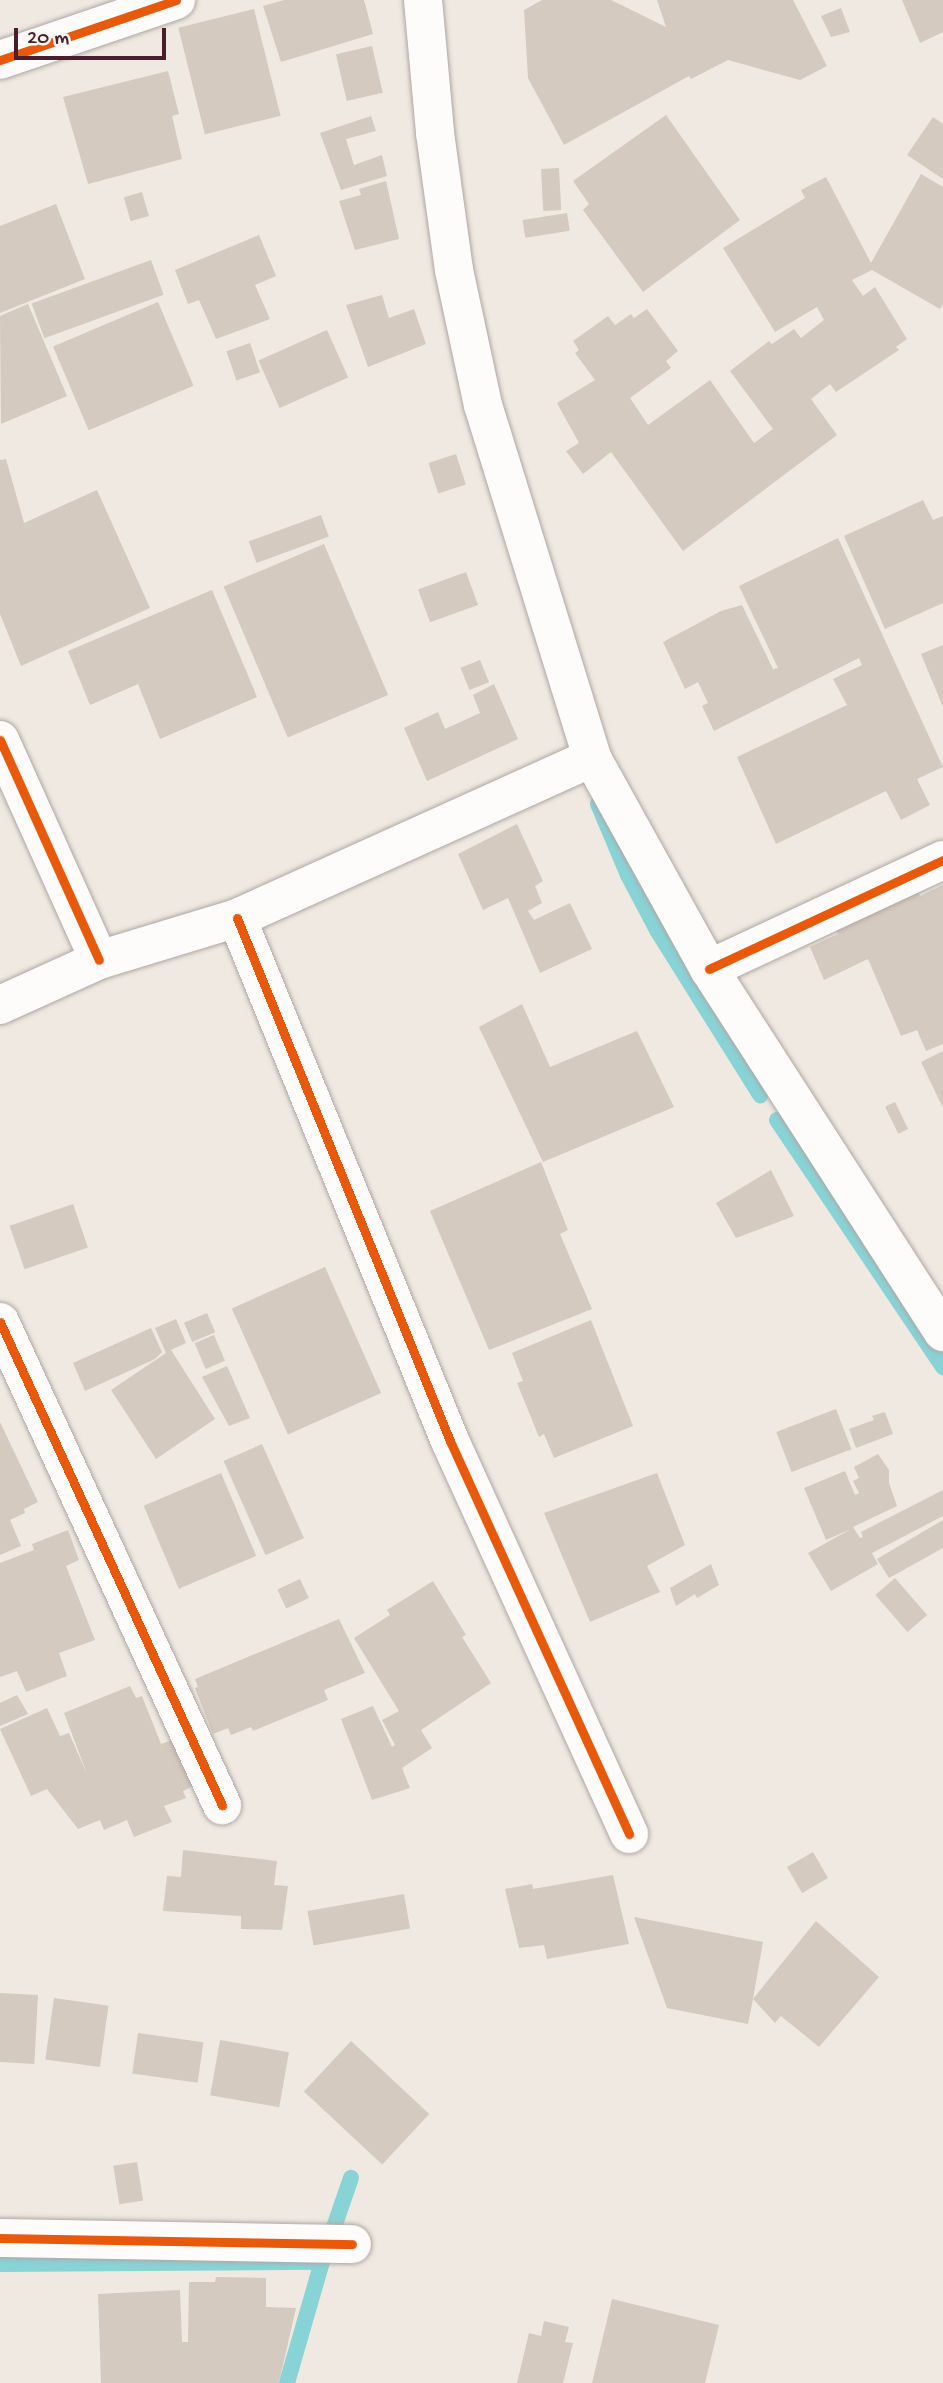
<!DOCTYPE html>
<style>
body{margin:0}
#map{position:relative;width:943px;height:2383px;overflow:hidden;background:#efe9e1;font-family:"Gochi Hand",sans-serif}
div>[style]{position:absolute}
[style*='--x']{left:calc(var(--x)*1px);top:calc(var(--y)*1px);width:calc(var(--w)*1px);rotate:calc(var(--a)*1deg)}
.stream>*{height:16px;margin:-8px;padding:0 8px;transform-origin:8px;border-radius:8px;background:#88d3d6}
.building>*{inset:0;background:#d4cabf;transform-origin:0 0}
.roads{filter:drop-shadow(0 0 2px #b0a6a3) drop-shadow(0 0 2px #b0a6a3)}
.minor>*{height:38px;margin:-19px;padding:0 19px;transform-origin:19px;border-radius:19px;background:#fdfcfa}
.primary>*{height:38px;margin:-19px;padding:0 19px;transform-origin:19px;border-radius:19px;background:#fdfcfa}
.cycleway>*{height:9px;margin:-4.5px;padding:0 4.5px;transform-origin:4.5px;border-radius:4.5px;background:#e8590c}
span{translate:-50% -50%;white-space:nowrap;text-align:center;line-height:1.15;-webkit-text-stroke:6px #f6f6f2;paint-order:stroke}
.scale{position:absolute;left:14px;top:28px;width:152px;height:32px;box-sizing:border-box;border:4px solid #4a1f2b;border-top:0;padding-left:9px;font-size:21px;line-height:24px;white-space:nowrap;color:#4a1f2b;-webkit-text-stroke:5px #f6f6f2;paint-order:stroke}
</style>
<div id="map">
<div class="stream">
<i style="--x:598;--y:804;--w:77;--a:67.1"></i>
<i style="--x:628;--y:875;--w:62;--a:62.2"></i>
<i style="--x:657;--y:930;--w:195;--a:58"></i>
<i style="--x:777;--y:1120;--w:298;--a:56.1"></i>
<i style="--x:0;--y:2264;--w:316;--a:-0.4"></i>
<i style="--x:287;--y:2383;--w:126;--a:-73.9"></i>
<i style="--x:322;--y:2262;--w:89;--a:-71"></i>
</div>
<div class="building">
<i style="clip-path:polygon(284px 0,364px 0,373px 34px,281px 62px,263px 6px)"></i>
<i style="clip-path:polygon(542px 0,611px 0,666px 27px,657px 0,793px 0,827px 66px,800px 80px,728px 60px,691px 79px,689px 76px,564px 145px,528px 78px,524px 10px)"></i>
<i style="clip-path:polygon(902px 0,943px 0,943px 32px,920px 43px)"></i>
<i style="clip-path:polygon(841px 8px,850px 32px,831px 37px,821px 16px)"></i>
<i style="left:254px;top:9px;width:110px;height:78px;rotate:76deg"></i>
<i style="left:372px;top:46px;width:48px;height:37px;rotate:77deg"></i>
<i style="clip-path:polygon(168px 71px,179px 114px,172px 116px,182px 159px,88px 184px,63px 97px)"></i>
<i style="clip-path:polygon(666px 115px,740px 220px,643px 292px,583px 210px,589px 204px,573px 181px)"></i>
<i style="clip-path:polygon(371px 116px,376px 131px,346px 139px,354px 165px,382px 155px,387px 176px,341px 190px,320px 133px)"></i>
<i style="clip-path:polygon(933px 117px,943px 124px,943px 179px,907px 155px)"></i>
<i style="left:559px;top:168px;width:42px;height:18px;rotate:87deg"></i>
<i style="clip-path:polygon(921px 174px,943px 187px,943px 304px,940px 309px,872px 270px,852px 280px,863px 296px,875px 287px,907px 339px,896px 347px,899px 350px,836px 392px,830px 384px,811px 399px,837px 435px,683px 551px,611px 452px,583px 474px,566px 451px,579px 443px,557px 403px,595px 380px,575px 353px,579px 350px,573px 341px,608px 316px,615px 325px,631px 314px,634px 318px,647px 309px,678px 351px,666px 361px,671px 368px,630px 398px,648px 425px,710px 380px,754px 443px,773px 429px,730px 371px,769px 341px,772px 344px,794px 329px,801px 338px,824px 320px,817px 307px,775px 332px,723px 248px,805px 198px,801px 190px,826px 177px,871px 263px)"></i>
<i style="clip-path:polygon(386px 181px,399px 239px,355px 250px,339px 201px,361px 195px,359px 189px)"></i>
<i style="left:142px;top:192px;width:25px;height:19px;rotate:74deg"></i>
<i style="clip-path:polygon(56px 204px,85px 279px,0 313px,0 226px)"></i>
<i style="left:567px;top:213px;width:18px;height:45px;rotate:81deg"></i>
<i style="clip-path:polygon(259px 235px,276px 276px,255px 285px,270px 319px,216px 339px,199px 300px,188px 304px,175px 270px)"></i>
<i style="left:151px;top:260px;width:37px;height:127px;rotate:70deg"></i>
<i style="clip-path:polygon(382px 295px,389px 318px,414px 309px,426px 344px,368px 367px,346px 305px)"></i>
<i style="left:158px;top:302px;width:91px;height:114px;rotate:67deg"></i>
<i style="clip-path:polygon(28px 304px,67px 396px,1px 424px,0 316px)"></i>
<i style="left:327px;top:330px;width:52px;height:75px;rotate:66deg"></i>
<i style="left:250px;top:343px;width:31px;height:25px;rotate:71deg"></i>
<i style="left:456px;top:454px;width:32px;height:29px;rotate:72deg"></i>
<i style="clip-path:polygon(6px 459px,24px 523px,97px 490px,150px 608px,21px 666px,0 614px,0 460px)"></i>
<i style="clip-path:polygon(923px 500px,933px 520px,943px 516px,943px 603px,885px 629px,844px 536px)"></i>
<i style="left:321px;top:515px;width:23px;height:77px;rotate:70deg"></i>
<i style="clip-path:polygon(838px 538px,943px 767px,917px 779px,930px 805px,901px 820px,886px 791px,776px 844px,737px 757px,847px 705px,833px 679px,862px 665px,859px 658px,714px 731px,702px 706px,708px 703px,698px 682px,685px 689px,663px 642px,721px 611px,742px 605px,773px 669px,778px 668px,739px 586px)"></i>
<i style="left:324px;top:544px;width:164px;height:109px;rotate:67deg"></i>
<i style="left:466px;top:572px;width:35px;height:51px;rotate:70deg"></i>
<i style="clip-path:polygon(212px 590px,257px 697px,160px 739px,138px 684px,90px 705px,68px 651px)"></i>
<i style="clip-path:polygon(943px 645px,943px 707px,921px 654px)"></i>
<i style="left:480px;top:660px;width:24px;height:21px;rotate:68deg"></i>
<i style="clip-path:polygon(494px 684px,518px 739px,427px 781px,404px 728px,438px 712px,445px 729px,480px 713px,473px 695px)"></i>
<i style="clip-path:polygon(517px 824px,543px 881px,535px 886px,542px 903px,528px 911px,534px 920px,570px 903px,592px 949px,540px 973px,508px 898px,483px 910px,458px 854px)"></i>
<i style="clip-path:polygon(915px 884px,920px 896px,943px 885px,943px 1044px,926px 1051px,917px 1030px,901px 1036px,868px 959px,824px 980px,810px 947px,838px 934px,832px 922px)"></i>
<i style="clip-path:polygon(522px 1004px,550px 1067px,637px 1031px,674px 1107px,543px 1162px,479px 1027px)"></i>
<i style="clip-path:polygon(943px 1051px,943px 1108px,921px 1062px)"></i>
<i style="left:895px;top:1102px;width:30px;height:11px;rotate:64deg"></i>
<i style="clip-path:polygon(541px 1162px,568px 1230px,560px 1234px,592px 1309px,489px 1350px,430px 1211px)"></i>
<i style="clip-path:polygon(771px 1170px,794px 1216px,736px 1238px,716px 1203px)"></i>
<i style="left:73px;top:1204px;width:46px;height:67px;rotate:71deg"></i>
<i style="left:325px;top:1267px;width:138px;height:102px;rotate:66deg"></i>
<i style="left:207px;top:1313px;width:21px;height:25px;rotate:67deg"></i>
<i style="clip-path:polygon(176px 1319px,186px 1343px,171px 1350px,215px 1419px,156px 1459px,111px 1390px,166px 1353px,155px 1328px)"></i>
<i style="clip-path:polygon(591px 1320px,633px 1426px,554px 1458px,544px 1434px,539px 1437px,517px 1383px,523px 1381px,512px 1353px)"></i>
<i style="clip-path:polygon(151px 1328px,162px 1352px,155px 1359px,85px 1391px,73px 1363px)"></i>
<i style="left:214px;top:1335px;width:28px;height:21px;rotate:67deg"></i>
<i style="clip-path:polygon(227px 1366px,250px 1418px,229px 1426px,202px 1377px)"></i>
<i style="left:836px;top:1409px;width:43px;height:64px;rotate:69deg"></i>
<i style="clip-path:polygon(885px 1412px,893px 1434px,856px 1448px,849px 1429px,874px 1420px,872px 1416px)"></i>
<i style="clip-path:polygon(0 1422px,38px 1502px,24px 1509px,25px 1513px,10px 1520px,21px 1546px,0 1555px)"></i>
<i style="left:262px;top:1444px;width:103px;height:42px;rotate:66deg"></i>
<i style="clip-path:polygon(878px 1454px,889px 1470px,889px 1483px,897px 1506px,853px 1527px,860px 1538px,863px 1537px,861px 1532px,943px 1490px,943px 1516px,872px 1553px,878px 1564px,831px 1591px,808px 1553px,851px 1529px,826px 1540px,804px 1488px,845px 1471px,855px 1495px,859px 1493px,853px 1481px,859px 1478px,854px 1467px)"></i>
<i style="left:221px;top:1473px;width:90px;height:84px;rotate:67deg"></i>
<i style="clip-path:polygon(657px 1473px,685px 1545px,647px 1566px,660px 1592px,590px 1622px,544px 1513px)"></i>
<i style="clip-path:polygon(943px 1520px,943px 1548px,889px 1578px,877px 1559px)"></i>
<i style="clip-path:polygon(68px 1530px,79px 1560px,66px 1566px,95px 1640px,59px 1653px,67px 1676px,26px 1692px,17px 1671px,0 1677px,0 1563px,34px 1550px,32px 1544px)"></i>
<i style="clip-path:polygon(711px 1564px,719px 1585px,697px 1598px,695px 1594px,676px 1606px,670px 1588px)"></i>
<i style="left:895px;top:1578px;width:49px;height:26px;rotate:49deg"></i>
<i style="left:300px;top:1579px;width:21px;height:25px;rotate:65deg"></i>
<i style="clip-path:polygon(433px 1581px,466px 1635px,462px 1637px,491px 1683px,421px 1730px,432px 1748px,402px 1768px,410px 1788px,372px 1800px,341px 1719px,373px 1706px,392px 1747px,395px 1745px,382px 1720px,399px 1711px,354px 1638px,390px 1615px,387px 1610px)"></i>
<i style="clip-path:polygon(339px 1619px,365px 1673px,324px 1690px,328px 1700px,253px 1731px,251px 1727px,231px 1735px,228px 1728px,213px 1734px,195px 1688px,198px 1687px,195px 1679px)"></i>
<i style="clip-path:polygon(130px 1686px,136px 1698px,142px 1696px,161px 1744px,175px 1739px,193px 1786px,183px 1791px,186px 1798px,164px 1806px,172px 1822px,134px 1837px,127px 1820px,104px 1830px,100px 1820px,78px 1829px,47px 1789px,31px 1796px,0 1729px,47px 1708px,60px 1736px,69px 1733px,87px 1774px,64px 1713px)"></i>
<i style="clip-path:polygon(17px 1695px,28px 1714px,0 1726px,0 1703px)"></i>
<i style="clip-path:polygon(183px 1850px,277px 1861px,274px 1885px,288px 1886px,282px 1930px,241px 1929px,241px 1916px,163px 1911px,167px 1876px,181px 1877px)"></i>
<i style="left:813px;top:1852px;width:30px;height:30px;rotate:60deg"></i>
<i style="clip-path:polygon(613px 1875px,629px 1944px,547px 1959px,544px 1945px,519px 1948px,505px 1889px,532px 1884px,533px 1889px)"></i>
<i style="left:404px;top:1894px;width:35px;height:98px;rotate:80deg"></i>
<i style="clip-path:polygon(634px 1917px,763px 1942px,753px 1999px,816px 1921px,879px 1977px,819px 2047px,781px 2016px,775px 2023px,753px 1999px,748px 2024px,667px 2008px)"></i>
<i style="left:0;top:1993px;width:38px;height:69px;rotate:3deg"></i>
<i style="left:54px;top:1998px;width:55px;height:62px;rotate:8deg"></i>
<i style="left:138px;top:2033px;width:66px;height:41px;rotate:8deg"></i>
<i style="left:220px;top:2040px;width:70px;height:56px;rotate:10deg"></i>
<i style="left:351px;top:2041px;width:107px;height:69px;rotate:43deg"></i>
<i style="left:137px;top:2162px;width:39px;height:24px;rotate:81deg"></i>
<i style="clip-path:polygon(216px 2277px,266px 2278px,266px 2307px,296px 2308px,279px 2383px,101px 2383px,98px 2294px,180px 2290px,182px 2342px,188px 2342px,189px 2282px,215px 2282px)"></i>
<i style="clip-path:polygon(612px 2299px,719px 2325px,705px 2383px,592px 2383px)"></i>
<i style="clip-path:polygon(544px 2321px,569px 2327px,565px 2342px,573px 2343px,563px 2383px,517px 2383px,529px 2333px,541px 2336px)"></i>
</div>
<div class="roads">
<div class="minor">
<i style="--x:0;--y:60;--w:186;--a:-18.8"></i>
<i style="--x:0;--y:740;--w:241;--a:65.8"></i>
<i style="--x:237;--y:918;--w:565;--a:67.84"></i>
<i style="--x:450;--y:1441;--w:432;--a:65.5"></i>
<i style="--x:709;--y:969;--w:258;--a:-25"></i>
<i style="--x:0;--y:1005;--w:109;--a:-24.4"></i>
<i style="--x:99;--y:960;--w:144;--a:-16.9"></i>
<i style="--x:237;--y:918;--w:389;--a:-24.3"></i>
<i style="--x:0;--y:1322;--w:532;--a:65.32"></i>
<i style="--x:0;--y:2238;--w:352;--a:1"></i>
</div>
<div class="primary">
<i style="--x:423;--y:0;--w:134;--a:84.8"></i>
<i style="--x:435;--y:133;--w:138;--a:82.1"></i>
<i style="--x:454;--y:270;--w:138;--a:77.9"></i>
<i style="--x:483;--y:405;--w:369;--a:72.8"></i>
<i style="--x:592;--y:758;--w:241;--a:61"></i>
<i style="--x:709;--y:969;--w:432;--a:57.2"></i>
</div>
</div>
<div class="cycleway">
<i style="--x:0;--y:60;--w:186;--a:-18.8"></i>
<i style="--x:0;--y:740;--w:241;--a:65.8"></i>
<i style="--x:237;--y:918;--w:565;--a:67.84"></i>
<i style="--x:450;--y:1441;--w:432;--a:65.5"></i>
<i style="--x:709;--y:969;--w:258;--a:-25"></i>
<i style="--x:0;--y:1322;--w:532;--a:65.32"></i>
<i style="--x:0;--y:2238;--w:352;--a:1"></i>
</div>
<div class="scale">20 m</div>
</div>
